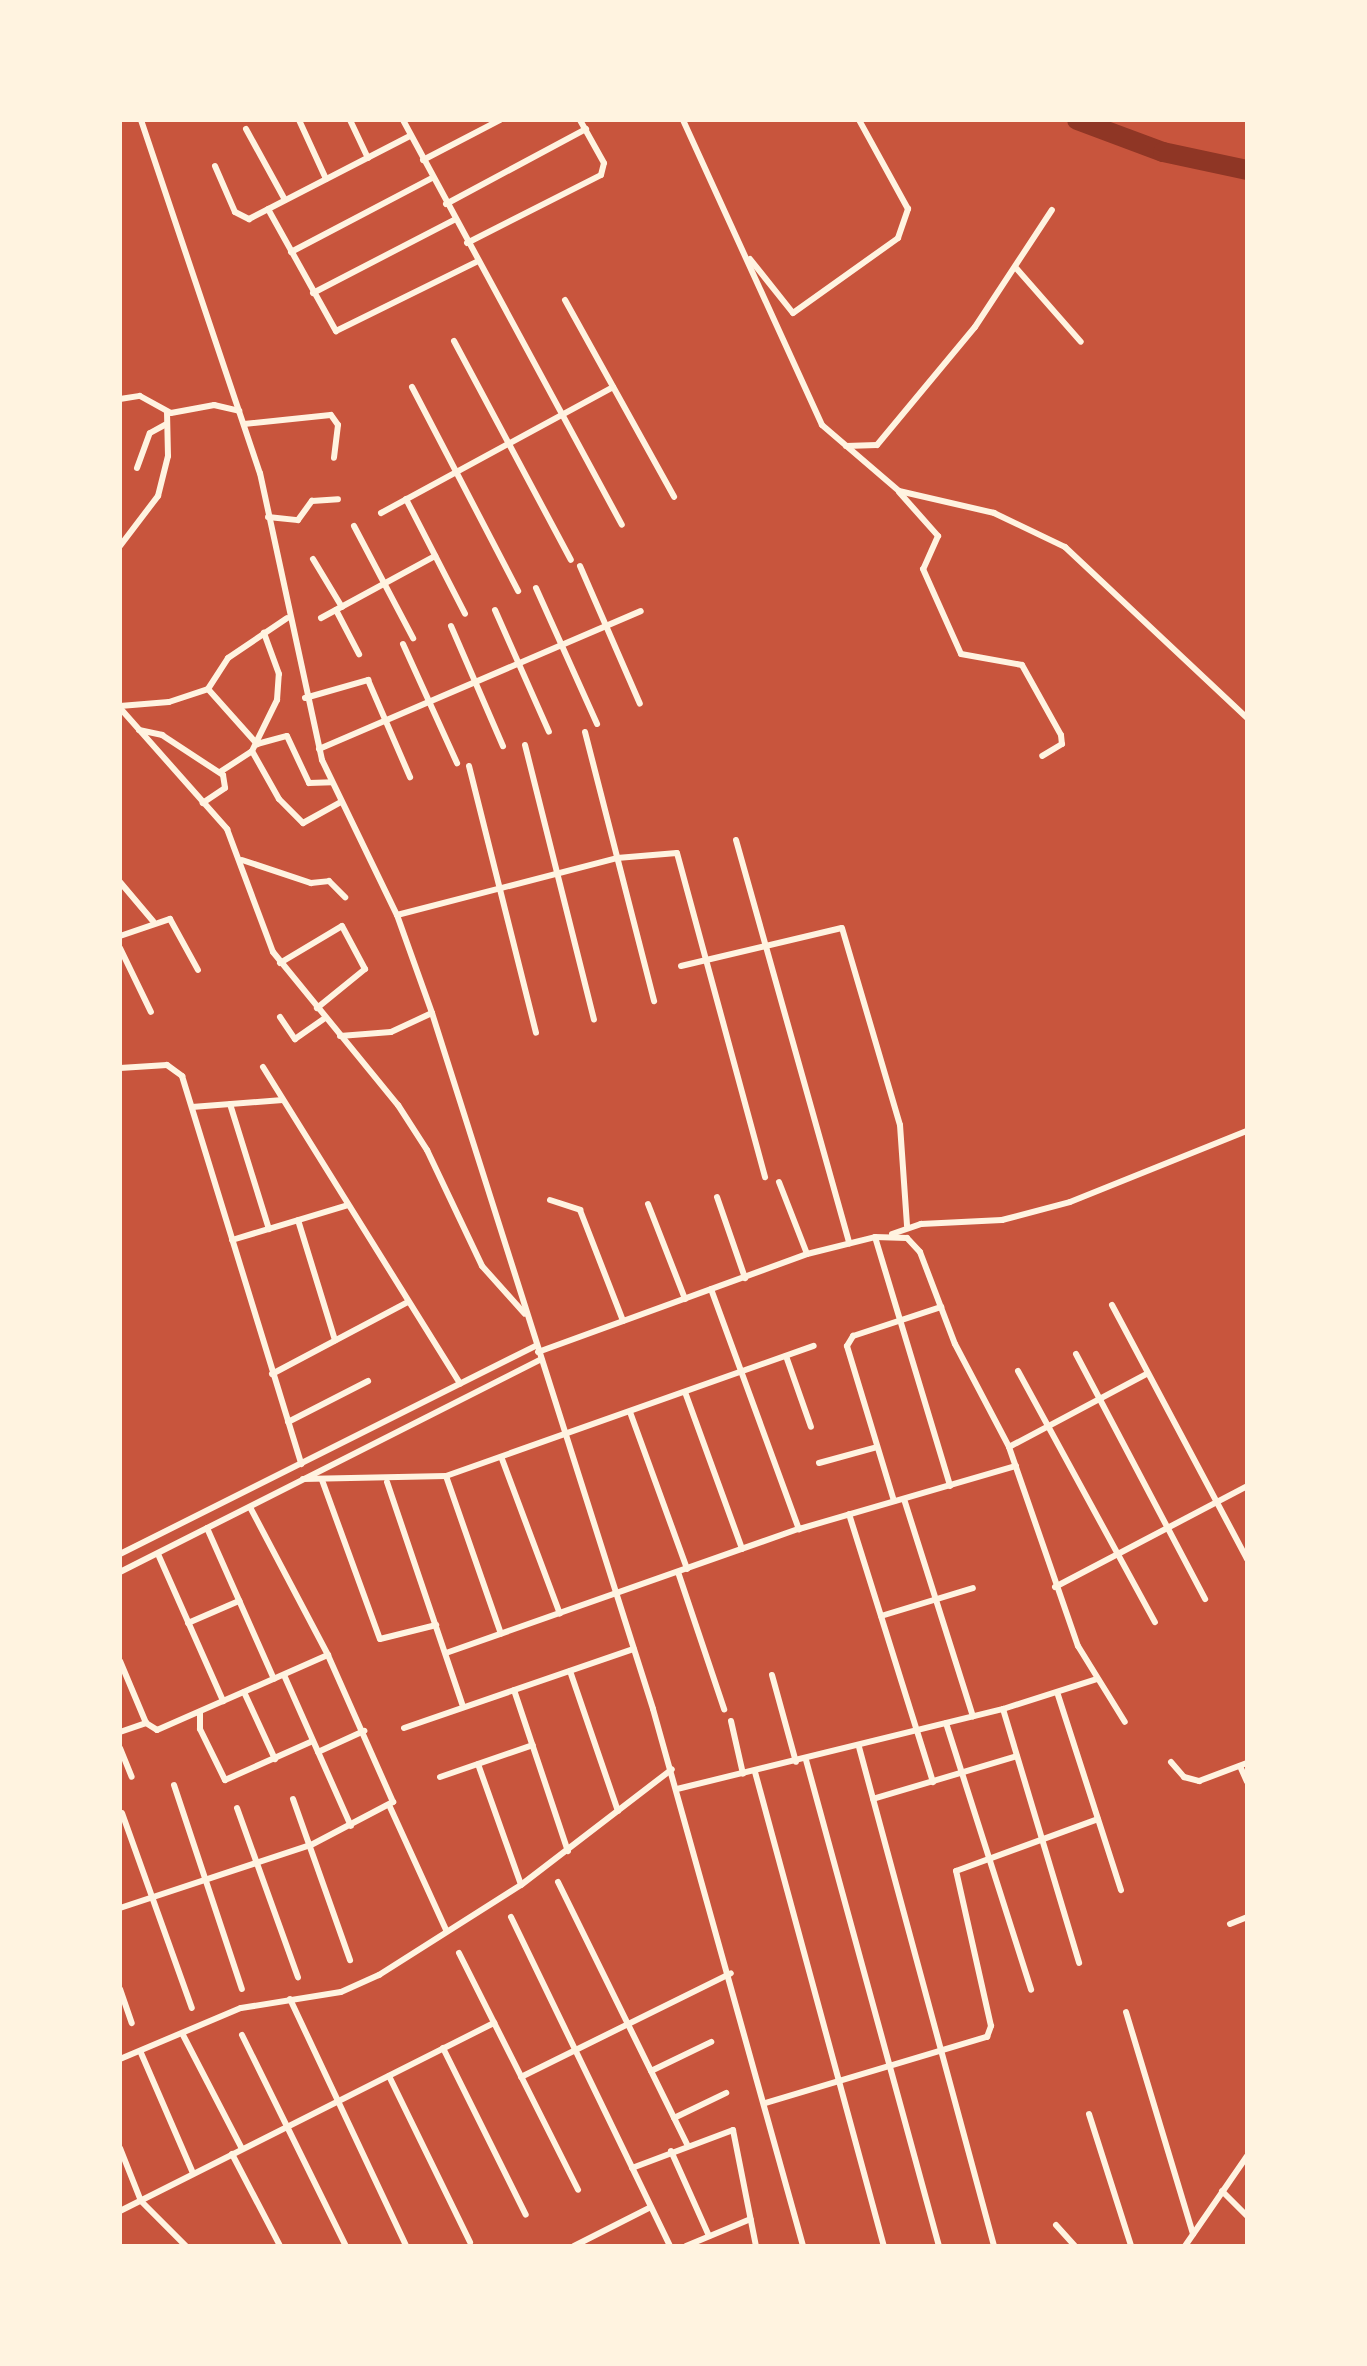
<!DOCTYPE html>
<style>
body{margin:0}
#map{position:relative;width:1367px;height:2366px;overflow:hidden;background:#c8553d;font-family:"Noto Sans",sans-serif}
div>[style]{position:absolute}
[style*='--x']{left:calc(var(--x)*1px);top:calc(var(--y)*1px);width:calc(var(--w)*1px);rotate:calc(var(--a)*1deg)}
.river>*{height:20px;margin:-10px;padding:0 10px;transform-origin:10px;border-radius:10px;background:#8f3625}
.minor>*{height:6px;margin:-3px;padding:0 3px;transform-origin:3px;border-radius:3px;background:#fff3e0}
span{translate:-50% -50%;white-space:nowrap;text-align:center;line-height:1.15;-webkit-text-stroke:8px #fff3e0;paint-order:stroke}
.frame{position:absolute;inset:0;border:122px solid #fff3e0;pointer-events:none}
</style>
<div id="map">
<div class="river">
<i style="--x:1077;--y:120;--w:92;--a:20.4"></i>
<i style="--x:1163;--y:152;--w:86;--a:12.1"></i>
</div>
<div class="minor">
<i style="--x:141;--y:120;--w:373;--a:71.4"></i>
<i style="--x:260;--y:473;--w:294;--a:77.8"></i>
<i style="--x:322;--y:760;--w:172;--a:64.2"></i>
<i style="--x:397;--y:915;--w:104;--a:70.3"></i>
<i style="--x:432;--y:1013;--w:730;--a:72.38"></i>
<i style="--x:653;--y:1709;--w:558;--a:74.39"></i>
<i style="--x:299;--y:120;--w:65;--a:65.4"></i>
<i style="--x:350;--y:120;--w:42;--a:64.7"></i>
<i style="--x:403;--y:120;--w:460;--a:61.6"></i>
<i style="--x:683;--y:120;--w:335;--a:65.5"></i>
<i style="--x:822;--y:425;--w:101;--a:40.6"></i>
<i style="--x:899;--y:491;--w:98;--a:13"></i>
<i style="--x:994;--y:513;--w:79;--a:25.6"></i>
<i style="--x:1065;--y:547;--w:250;--a:43.2"></i>
<i style="--x:246;--y:129;--w:81;--a:61.2"></i>
<i style="--x:423;--y:160;--w:87;--a:-27.5"></i>
<i style="--x:215;--y:166;--w:50;--a:66.5"></i>
<i style="--x:235;--y:212;--w:16;--a:27"></i>
<i style="--x:249;--y:219;--w:181;--a:-27.3"></i>
<i style="--x:446;--y:204;--w:159;--a:-28.2"></i>
<i style="--x:268;--y:209;--w:140;--a:60.9"></i>
<i style="--x:336;--y:331;--w:156;--a:-26.2"></i>
<i style="--x:467;--y:243;--w:150;--a:-26.9"></i>
<i style="--x:601;--y:175;--w:12;--a:-76"></i>
<i style="--x:604;--y:163;--w:49;--a:-119.2"></i>
<i style="--x:291;--y:252;--w:159;--a:-27.7"></i>
<i style="--x:750;--y:259;--w:69;--a:51.5"></i>
<i style="--x:793;--y:313;--w:129;--a:-35.5"></i>
<i style="--x:898;--y:238;--w:31;--a:-71"></i>
<i style="--x:908;--y:209;--w:102;--a:-118.8"></i>
<i style="--x:1016;--y:268;--w:98;--a:48.7"></i>
<i style="--x:313;--y:293;--w:159;--a:-27.4"></i>
<i style="--x:565;--y:300;--w:225;--a:61"></i>
<i style="--x:454;--y:341;--w:248;--a:61.9"></i>
<i style="--x:412;--y:387;--w:230;--a:62.5"></i>
<i style="--x:120;--y:399;--w:20;--a:-9"></i>
<i style="--x:140;--y:396;--w:35;--a:29"></i>
<i style="--x:171;--y:413;--w:44;--a:-10.5"></i>
<i style="--x:214;--y:405;--w:26;--a:13"></i>
<i style="--x:244;--y:424;--w:87;--a:-5.9"></i>
<i style="--x:331;--y:415;--w:12;--a:55"></i>
<i style="--x:338;--y:425;--w:33;--a:97"></i>
<i style="--x:846;--y:446;--w:31;--a:-2"></i>
<i style="--x:877;--y:445;--w:153;--a:-50.3"></i>
<i style="--x:975;--y:327;--w:140;--a:-56.7"></i>
<i style="--x:137;--y:468;--w:37;--a:-70"></i>
<i style="--x:150;--y:433;--w:18;--a:-29"></i>
<i style="--x:899;--y:492;--w:59;--a:48.4"></i>
<i style="--x:938;--y:536;--w:36;--a:114"></i>
<i style="--x:923;--y:569;--w:93;--a:65.9"></i>
<i style="--x:961;--y:654;--w:62;--a:10.2"></i>
<i style="--x:1022;--y:665;--w:80;--a:60.9"></i>
<i style="--x:1061;--y:735;--w:9;--a:84"></i>
<i style="--x:1062;--y:744;--w:23;--a:149"></i>
<i style="--x:406;--y:499;--w:129;--a:62.8"></i>
<i style="--x:381;--y:513;--w:264;--a:-28.5"></i>
<i style="--x:268;--y:517;--w:30;--a:6"></i>
<i style="--x:298;--y:520;--w:24;--a:-54"></i>
<i style="--x:312;--y:501;--w:26;--a:-4"></i>
<i style="--x:354;--y:526;--w:127;--a:62.2"></i>
<i style="--x:120;--y:546;--w:63;--a:-52.8"></i>
<i style="--x:158;--y:496;--w:41;--a:-76"></i>
<i style="--x:168;--y:456;--w:44;--a:-91.3"></i>
<i style="--x:313;--y:559;--w:56;--a:58.9"></i>
<i style="--x:580;--y:566;--w:150;--a:66.5"></i>
<i style="--x:536;--y:588;--w:149;--a:65.8"></i>
<i style="--x:336;--y:610;--w:50;--a:62.4"></i>
<i style="--x:495;--y:610;--w:133;--a:66.1"></i>
<i style="--x:321;--y:618;--w:130;--a:-28.5"></i>
<i style="--x:451;--y:626;--w:131;--a:66.6"></i>
<i style="--x:403;--y:644;--w:131;--a:65.6"></i>
<i style="--x:208;--y:689;--w:74;--a:48.3"></i>
<i style="--x:257;--y:744;--w:31;--a:-15"></i>
<i style="--x:287;--y:736;--w:52;--a:64.9"></i>
<i style="--x:309;--y:783;--w:23;--a:-2"></i>
<i style="--x:305;--y:698;--w:66;--a:-15.9"></i>
<i style="--x:368;--y:680;--w:106;--a:66.6"></i>
<i style="--x:120;--y:706;--w:49;--a:-4.7"></i>
<i style="--x:169;--y:702;--w:41;--a:-18.4"></i>
<i style="--x:208;--y:689;--w:37;--a:-57"></i>
<i style="--x:228;--y:658;--w:71;--a:-34.1"></i>
<i style="--x:120;--y:708;--w:162;--a:48.5"></i>
<i style="--x:227;--y:829;--w:131;--a:69.5"></i>
<i style="--x:273;--y:952;--w:198;--a:50.8"></i>
<i style="--x:398;--y:1105;--w:54;--a:57.2"></i>
<i style="--x:427;--y:1150;--w:128;--a:64.6"></i>
<i style="--x:482;--y:1266;--w:64;--a:48.1"></i>
<i style="--x:139;--y:730;--w:24;--a:12"></i>
<i style="--x:162;--y:735;--w:73;--a:33.3"></i>
<i style="--x:223;--y:775;--w:13;--a:81"></i>
<i style="--x:225;--y:788;--w:27;--a:146"></i>
<i style="--x:585;--y:732;--w:278;--a:75.6"></i>
<i style="--x:525;--y:745;--w:283;--a:75.9"></i>
<i style="--x:319;--y:749;--w:350;--a:-23.2"></i>
<i style="--x:252;--y:751;--w:55;--a:60.6"></i>
<i style="--x:279;--y:799;--w:34;--a:45"></i>
<i style="--x:303;--y:823;--w:43;--a:-28.9"></i>
<i style="--x:469;--y:766;--w:275;--a:75.9"></i>
<i style="--x:220;--y:772;--w:38;--a:-33"></i>
<i style="--x:252;--y:751;--w:57;--a:-63.9"></i>
<i style="--x:277;--y:700;--w:26;--a:-86"></i>
<i style="--x:279;--y:674;--w:44;--a:-110.1"></i>
<i style="--x:736;--y:840;--w:419;--a:74.3"></i>
<i style="--x:242;--y:860;--w:73;--a:18.4"></i>
<i style="--x:311;--y:883;--w:18;--a:-6"></i>
<i style="--x:329;--y:881;--w:23;--a:45"></i>
<i style="--x:120;--y:882;--w:51;--a:49.8"></i>
<i style="--x:397;--y:915;--w:227;--a:-14.5"></i>
<i style="--x:617;--y:858;--w:60;--a:-4.8"></i>
<i style="--x:677;--y:853;--w:336;--a:74.8"></i>
<i style="--x:120;--y:936;--w:53;--a:-18.8"></i>
<i style="--x:170;--y:919;--w:58;--a:61.2"></i>
<i style="--x:120;--y:948;--w:71;--a:64.2"></i>
<i style="--x:280;--y:963;--w:72;--a:-30.8"></i>
<i style="--x:342;--y:926;--w:49;--a:61.9"></i>
<i style="--x:365;--y:969;--w:62;--a:140.9"></i>
<i style="--x:681;--y:966;--w:165;--a:-13.3"></i>
<i style="--x:842;--y:928;--w:205;--a:73.6"></i>
<i style="--x:900;--y:1125;--w:101;--a:86"></i>
<i style="--x:280;--y:1017;--w:27;--a:56"></i>
<i style="--x:295;--y:1039;--w:37;--a:-35"></i>
<i style="--x:340;--y:1036;--w:51;--a:-4.5"></i>
<i style="--x:391;--y:1032;--w:45;--a:-24.9"></i>
<i style="--x:263;--y:1067;--w:373;--a:58.1"></i>
<i style="--x:120;--y:1068;--w:47;--a:-3.7"></i>
<i style="--x:167;--y:1065;--w:19;--a:36"></i>
<i style="--x:182;--y:1076;--w:406;--a:72.9"></i>
<i style="--x:230;--y:1104;--w:131;--a:72.7"></i>
<i style="--x:192;--y:1107;--w:91;--a:-4.4"></i>
<i style="--x:779;--y:1182;--w:77;--a:68.7"></i>
<i style="--x:717;--y:1197;--w:86;--a:70.9"></i>
<i style="--x:550;--y:1200;--w:32;--a:18"></i>
<i style="--x:580;--y:1210;--w:119;--a:68.8"></i>
<i style="--x:648;--y:1204;--w:102;--a:68.7"></i>
<i style="--x:298;--y:1220;--w:126;--a:72.9"></i>
<i style="--x:892;--y:1234;--w:31;--a:-19"></i>
<i style="--x:921;--y:1224;--w:81;--a:-2.8"></i>
<i style="--x:1002;--y:1220;--w:70;--a:-14.8"></i>
<i style="--x:1070;--y:1202;--w:191;--a:-21.9"></i>
<i style="--x:875;--y:1237;--w:260;--a:73.2"></i>
<i style="--x:232;--y:1240;--w:121;--a:-16.8"></i>
<i style="--x:711;--y:1289;--w:256;--a:69.9"></i>
<i style="--x:1112;--y:1305;--w:288;--a:62"></i>
<i style="--x:538;--y:1352;--w:286;--a:-20"></i>
<i style="--x:807;--y:1254;--w:70;--a:-14"></i>
<i style="--x:875;--y:1237;--w:32;--a:2"></i>
<i style="--x:907;--y:1238;--w:19;--a:47"></i>
<i style="--x:920;--y:1252;--w:98;--a:69.2"></i>
<i style="--x:955;--y:1344;--w:116;--a:62.3"></i>
<i style="--x:1009;--y:1447;--w:211;--a:70.9"></i>
<i style="--x:1078;--y:1646;--w:89;--a:58.3"></i>
<i style="--x:1076;--y:1354;--w:277;--a:62.2"></i>
<i style="--x:786;--y:1356;--w:75;--a:70.6"></i>
<i style="--x:1018;--y:1371;--w:286;--a:61.4"></i>
<i style="--x:272;--y:1374;--w:154;--a:-27.9"></i>
<i style="--x:685;--y:1392;--w:167;--a:70"></i>
<i style="--x:630;--y:1412;--w:167;--a:70"></i>
<i style="--x:288;--y:1422;--w:90;--a:-27.1"></i>
<i style="--x:1009;--y:1447;--w:157;--a:-28"></i>
<i style="--x:502;--y:1459;--w:165;--a:69.5"></i>
<i style="--x:819;--y:1463;--w:60;--a:-15.4"></i>
<i style="--x:446;--y:1476;--w:167;--a:70.8"></i>
<i style="--x:303;--y:1479;--w:143;--a:-1.2"></i>
<i style="--x:446;--y:1476;--w:390;--a:-19.5"></i>
<i style="--x:322;--y:1480;--w:169;--a:70"></i>
<i style="--x:380;--y:1639;--w:58;--a:-14"></i>
<i style="--x:387;--y:1482;--w:237;--a:71.3"></i>
<i style="--x:904;--y:1499;--w:228;--a:72.4"></i>
<i style="--x:894;--y:1501;--w:162;--a:-106.9"></i>
<i style="--x:847;--y:1346;--w:12;--a:-59"></i>
<i style="--x:853;--y:1336;--w:93;--a:-18.2"></i>
<i style="--x:849;--y:1514;--w:281;--a:72.6"></i>
<i style="--x:207;--y:1528;--w:165;--a:66.1"></i>
<i style="--x:120;--y:1554;--w:466;--a:-26.6"></i>
<i style="--x:158;--y:1554;--w:161;--a:66.1"></i>
<i style="--x:120;--y:1572;--w:472;--a:-26.8"></i>
<i style="--x:678;--y:1572;--w:145;--a:71.4"></i>
<i style="--x:1055;--y:1587;--w:217;--a:-27.7"></i>
<i style="--x:881;--y:1616;--w:96;--a:-16.9"></i>
<i style="--x:188;--y:1623;--w:56;--a:-23.3"></i>
<i style="--x:446;--y:1653;--w:374;--a:-19.4"></i>
<i style="--x:799;--y:1529;--w:226;--a:-16.2"></i>
<i style="--x:120;--y:1661;--w:67;--a:67.2"></i>
<i style="--x:146;--y:1723;--w:13;--a:32"></i>
<i style="--x:157;--y:1730;--w:187;--a:-23.7"></i>
<i style="--x:570;--y:1671;--w:148;--a:71.1"></i>
<i style="--x:284;--y:1675;--w:165;--a:66.1"></i>
<i style="--x:772;--y:1675;--w:90;--a:74.6"></i>
<i style="--x:514;--y:1690;--w:170;--a:71.5"></i>
<i style="--x:244;--y:1692;--w:74;--a:65.2"></i>
<i style="--x:1058;--y:1695;--w:205;--a:72.1"></i>
<i style="--x:1003;--y:1709;--w:265;--a:73.3"></i>
<i style="--x:200;--y:1712;--w:17;--a:90"></i>
<i style="--x:200;--y:1729;--w:57;--a:63.9"></i>
<i style="--x:225;--y:1780;--w:96;--a:-23.9"></i>
<i style="--x:731;--y:1721;--w:54;--a:77.2"></i>
<i style="--x:946;--y:1723;--w:280;--a:72.3"></i>
<i style="--x:404;--y:1728;--w:243;--a:-19"></i>
<i style="--x:120;--y:1732;--w:28;--a:-19"></i>
<i style="--x:859;--y:1747;--w:517;--a:74.86"></i>
<i style="--x:120;--y:1748;--w:31;--a:68"></i>
<i style="--x:318;--y:1752;--w:51;--a:-24.5"></i>
<i style="--x:806;--y:1760;--w:504;--a:74.7"></i>
<i style="--x:1171;--y:1762;--w:20;--a:49"></i>
<i style="--x:1184;--y:1777;--w:16;--a:15"></i>
<i style="--x:1199;--y:1781;--w:51;--a:-20.6"></i>
<i style="--x:478;--y:1764;--w:128;--a:70.4"></i>
<i style="--x:1240;--y:1766;--w:17;--a:66"></i>
<i style="--x:755;--y:1772;--w:491;--a:74.8"></i>
<i style="--x:440;--y:1777;--w:98;--a:-19"></i>
<i style="--x:174;--y:1785;--w:215;--a:71.6"></i>
<i style="--x:677;--y:1789;--w:336;--a:-13.8"></i>
<i style="--x:1003;--y:1709;--w:99;--a:-17.7"></i>
<i style="--x:293;--y:1799;--w:171;--a:70.5"></i>
<i style="--x:873;--y:1799;--w:150;--a:-16.6"></i>
<i style="--x:390;--y:1807;--w:135;--a:65.5"></i>
<i style="--x:237;--y:1808;--w:180;--a:70.2"></i>
<i style="--x:122;--y:1813;--w:207;--a:70.3"></i>
<i style="--x:558;--y:1882;--w:292;--a:63.8"></i>
<i style="--x:120;--y:1908;--w:201;--a:-18.3"></i>
<i style="--x:311;--y:1845;--w:93;--a:-27.7"></i>
<i style="--x:393;--y:1802;--w:161;--a:-113.9"></i>
<i style="--x:328;--y:1655;--w:167;--a:-117.8"></i>
<i style="--x:511;--y:1917;--w:365;--a:64.2"></i>
<i style="--x:1230;--y:1924;--w:18;--a:-22"></i>
<i style="--x:459;--y:1953;--w:265;--a:63.3"></i>
<i style="--x:120;--y:1989;--w:36;--a:71"></i>
<i style="--x:290;--y:1999;--w:273;--a:64.8"></i>
<i style="--x:1126;--y:2012;--w:232;--a:73.2"></i>
<i style="--x:183;--y:2035;--w:128;--a:62.6"></i>
<i style="--x:242;--y:2035;--w:235;--a:63.8"></i>
<i style="--x:443;--y:2048;--w:186;--a:63.6"></i>
<i style="--x:141;--y:2053;--w:131;--a:66.6"></i>
<i style="--x:120;--y:2059;--w:131;--a:-22.9"></i>
<i style="--x:241;--y:2008;--w:101;--a:-9.1"></i>
<i style="--x:341;--y:1992;--w:42;--a:-24.1"></i>
<i style="--x:379;--y:1975;--w:168;--a:-32.4"></i>
<i style="--x:521;--y:1885;--w:190;--a:-37.5"></i>
<i style="--x:651;--y:2071;--w:67;--a:-25.8"></i>
<i style="--x:389;--y:2076;--w:185;--a:64"></i>
<i style="--x:521;--y:2077;--w:234;--a:-26.3"></i>
<i style="--x:765;--y:2103;--w:232;--a:-16.6"></i>
<i style="--x:987;--y:2037;--w:12;--a:-70"></i>
<i style="--x:991;--y:2026;--w:159;--a:-102.7"></i>
<i style="--x:956;--y:1871;--w:151;--a:-20.1"></i>
<i style="--x:1089;--y:2114;--w:139;--a:72.3"></i>
<i style="--x:674;--y:2118;--w:58;--a:-25.7"></i>
<i style="--x:120;--y:2148;--w:57;--a:68.4"></i>
<i style="--x:141;--y:2201;--w:64;--a:45"></i>
<i style="--x:671;--y:2151;--w:93;--a:65.9"></i>
<i style="--x:232;--y:2154;--w:104;--a:62.4"></i>
<i style="--x:632;--y:2168;--w:108;--a:-20.6"></i>
<i style="--x:733;--y:2130;--w:118;--a:78.8"></i>
<i style="--x:1222;--y:2191;--w:35;--a:45"></i>
<i style="--x:120;--y:2211;--w:419;--a:-26.7"></i>
<i style="--x:1056;--y:2225;--w:28;--a:48"></i>
<i style="--x:574;--y:2246;--w:86;--a:-26.9"></i>
<i style="--x:686;--y:2246;--w:70;--a:-22.6"></i>
<i style="--x:1185;--y:2246;--w:109;--a:-55.4"></i>
</div>
<div class="frame"></div>
</div>
